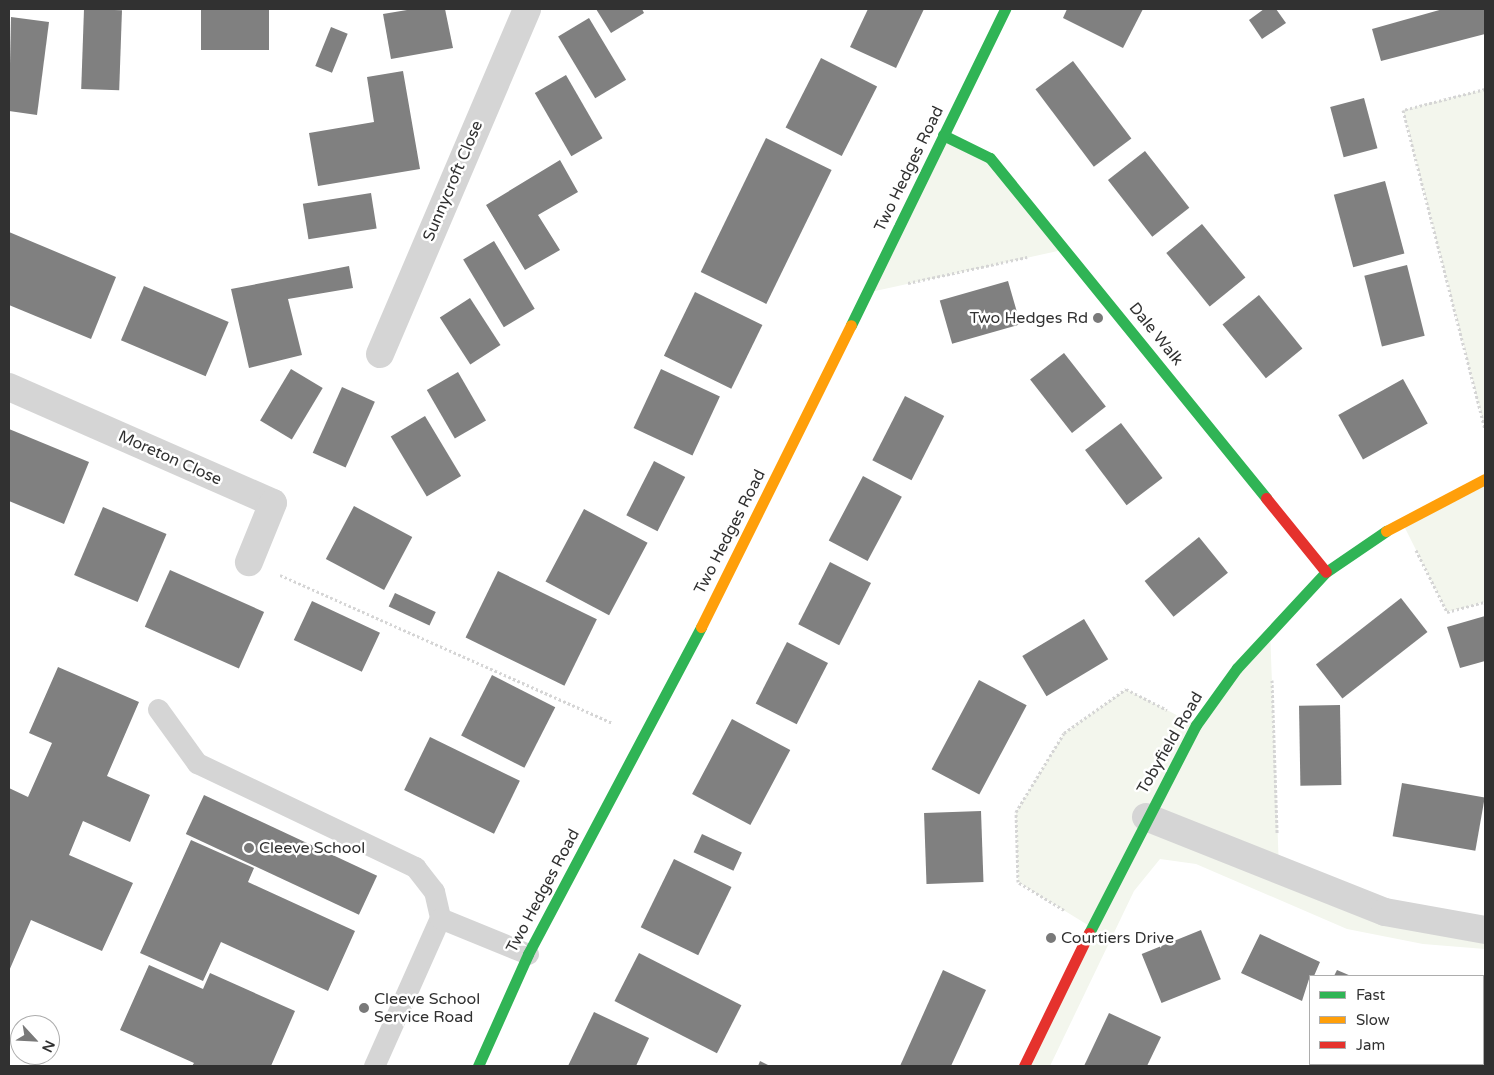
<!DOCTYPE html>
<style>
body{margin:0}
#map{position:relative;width:1494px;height:1075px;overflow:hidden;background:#fff;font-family:"Varela Round",sans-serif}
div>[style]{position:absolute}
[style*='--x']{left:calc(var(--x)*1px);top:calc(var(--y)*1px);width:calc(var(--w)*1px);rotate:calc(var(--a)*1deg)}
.green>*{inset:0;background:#f3f6ed}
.building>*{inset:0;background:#808080;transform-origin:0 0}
.path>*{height:3px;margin-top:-1.5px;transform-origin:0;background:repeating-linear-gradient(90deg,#d5d5d5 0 2.5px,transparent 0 5px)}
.lane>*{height:21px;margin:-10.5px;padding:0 10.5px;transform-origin:10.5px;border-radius:10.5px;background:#d5d5d5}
.street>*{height:28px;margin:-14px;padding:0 14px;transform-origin:14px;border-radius:14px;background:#d5d5d5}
.fast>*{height:11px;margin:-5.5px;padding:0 5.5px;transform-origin:5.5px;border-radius:5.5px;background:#30b455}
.slow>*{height:11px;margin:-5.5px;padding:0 5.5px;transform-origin:5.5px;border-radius:5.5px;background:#ff9f0a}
.jam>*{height:11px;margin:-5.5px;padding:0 5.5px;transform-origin:5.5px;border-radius:5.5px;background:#e5322d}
.dots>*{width:14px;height:14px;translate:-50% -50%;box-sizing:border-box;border:2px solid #fff;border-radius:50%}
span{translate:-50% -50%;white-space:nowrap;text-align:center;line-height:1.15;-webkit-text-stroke:5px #fff;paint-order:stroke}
.street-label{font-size:16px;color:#313131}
.poi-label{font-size:16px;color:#313131}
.right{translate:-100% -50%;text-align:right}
.left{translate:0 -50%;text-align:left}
.frame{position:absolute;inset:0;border:10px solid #313131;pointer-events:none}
.legend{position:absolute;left:1309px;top:975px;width:175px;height:90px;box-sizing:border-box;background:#fff;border:1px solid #adadad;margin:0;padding:6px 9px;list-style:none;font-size:15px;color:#313131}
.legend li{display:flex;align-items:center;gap:10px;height:25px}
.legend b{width:25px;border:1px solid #adadad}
.north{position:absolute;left:10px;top:1015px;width:50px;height:50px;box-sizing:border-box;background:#fff;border:1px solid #adadad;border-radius:50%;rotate:115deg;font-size:14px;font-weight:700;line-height:20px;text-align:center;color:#313131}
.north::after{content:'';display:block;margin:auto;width:18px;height:22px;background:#797979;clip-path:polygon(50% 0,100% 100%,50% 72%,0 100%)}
</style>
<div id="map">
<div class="green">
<i style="clip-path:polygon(1485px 89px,1485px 429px,1403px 110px)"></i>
<i style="clip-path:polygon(943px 135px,990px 158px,1067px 249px,866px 293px)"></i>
<i style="clip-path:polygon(1485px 479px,1485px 602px,1447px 612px,1401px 520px)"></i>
<i style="clip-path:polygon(1270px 630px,1279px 869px,1485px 930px,1485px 949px,1423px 944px,1347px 929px,1196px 864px,1160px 859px,1134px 891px,1050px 1066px,1024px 1066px,1091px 927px,1018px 882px,1016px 812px,1064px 733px,1126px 689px,1196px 725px)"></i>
</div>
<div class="building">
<i style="left:84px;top:9px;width:38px;height:80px;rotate:2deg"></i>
<i style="left:201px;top:9px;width:68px;height:41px"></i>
<i style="clip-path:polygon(413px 9px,445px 9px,453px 48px,391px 59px,383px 14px)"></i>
<i style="clip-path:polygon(596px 9px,642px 9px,644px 13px,611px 33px)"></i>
<i style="clip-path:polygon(868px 9px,924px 9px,896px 68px,850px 47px)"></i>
<i style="clip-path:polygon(1067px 9px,1143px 9px,1123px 48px,1063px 18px)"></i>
<i style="clip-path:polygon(1264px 9px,1276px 9px,1286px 23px,1262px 39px,1249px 20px)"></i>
<i style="clip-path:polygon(1443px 9px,1485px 9px,1485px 34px,1381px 61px,1372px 29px)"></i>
<i style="clip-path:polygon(11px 17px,49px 22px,37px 115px,9px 111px)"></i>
<i style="left:589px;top:18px;width:72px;height:36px;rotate:59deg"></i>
<i style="left:331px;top:27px;width:18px;height:42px;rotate:22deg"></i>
<i style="left:821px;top:58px;width:63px;height:78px;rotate:27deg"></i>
<i style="left:1073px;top:61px;width:97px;height:47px;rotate:53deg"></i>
<i style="clip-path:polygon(403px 71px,420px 169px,318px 186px,309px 133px,374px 122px,367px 77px)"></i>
<i style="left:566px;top:75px;width:73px;height:36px;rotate:60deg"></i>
<i style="left:1364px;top:98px;width:52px;height:35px;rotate:75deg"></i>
<i style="left:766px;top:138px;width:73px;height:149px;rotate:26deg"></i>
<i style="left:1145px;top:151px;width:72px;height:47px;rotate:52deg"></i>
<i style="clip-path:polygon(560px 160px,578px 192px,538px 215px,560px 250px,525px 270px,486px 205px)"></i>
<i style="left:1385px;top:181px;width:75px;height:53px;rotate:75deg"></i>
<i style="left:371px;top:193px;width:36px;height:69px;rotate:81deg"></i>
<i style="left:1202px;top:224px;width:69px;height:46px;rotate:51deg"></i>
<i style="clip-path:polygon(9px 232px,116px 277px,91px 339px,9px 305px)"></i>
<i style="left:494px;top:241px;width:79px;height:36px;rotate:59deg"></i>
<i style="left:1407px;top:265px;width:73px;height:44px;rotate:76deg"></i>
<i style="clip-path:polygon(349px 266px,353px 288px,288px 299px,302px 355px,249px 368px,231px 289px)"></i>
<i style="left:1008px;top:281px;width:45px;height:71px;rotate:74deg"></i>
<i style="left:144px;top:286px;width:92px;height:59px;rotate:23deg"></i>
<i style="left:695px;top:292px;width:75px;height:71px;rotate:26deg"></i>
<i style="left:1259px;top:295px;width:69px;height:47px;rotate:51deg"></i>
<i style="left:470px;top:298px;width:56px;height:36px;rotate:57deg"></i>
<i style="left:1064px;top:353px;width:68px;height:43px;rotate:52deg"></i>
<i style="left:291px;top:369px;width:37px;height:60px;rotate:31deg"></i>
<i style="left:661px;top:369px;width:65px;height:65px;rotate:25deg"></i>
<i style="left:458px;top:372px;width:56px;height:36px;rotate:60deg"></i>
<i style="left:1403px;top:379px;width:51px;height:74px;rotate:61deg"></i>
<i style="left:342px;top:387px;width:36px;height:72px;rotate:24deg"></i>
<i style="left:905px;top:396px;width:44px;height:72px;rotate:27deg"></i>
<i style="left:425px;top:416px;width:70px;height:40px;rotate:59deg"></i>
<i style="left:1121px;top:423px;width:69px;height:45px;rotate:53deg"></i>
<i style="clip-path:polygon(9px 429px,89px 462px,64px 524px,9px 501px)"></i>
<i style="left:654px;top:461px;width:35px;height:61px;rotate:27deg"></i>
<i style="left:863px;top:476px;width:44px;height:73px;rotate:28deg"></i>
<i style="left:354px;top:506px;width:66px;height:60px;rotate:28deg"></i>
<i style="left:103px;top:507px;width:69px;height:74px;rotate:23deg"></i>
<i style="left:584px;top:509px;width:72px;height:82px;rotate:28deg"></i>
<i style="left:1199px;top:537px;width:46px;height:70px;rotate:51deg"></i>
<i style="left:830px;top:562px;width:46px;height:70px;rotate:27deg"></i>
<i style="left:170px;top:570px;width:103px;height:62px;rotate:24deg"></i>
<i style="left:498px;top:571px;width:110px;height:74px;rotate:26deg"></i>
<i style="left:395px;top:593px;width:45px;height:15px;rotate:25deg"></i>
<i style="left:1401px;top:598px;width:43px;height:108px;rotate:52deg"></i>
<i style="left:312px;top:601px;width:75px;height:43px;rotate:25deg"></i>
<i style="clip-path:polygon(1485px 616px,1485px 661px,1460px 668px,1447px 627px)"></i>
<i style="left:1084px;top:619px;width:47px;height:72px;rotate:59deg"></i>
<i style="left:787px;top:642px;width:46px;height:69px;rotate:27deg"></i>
<i style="clip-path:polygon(58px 667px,139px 702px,107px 776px,150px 795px,130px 842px,83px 821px,69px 855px,133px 883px,102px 951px,31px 920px,9px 971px,9px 788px,28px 797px,52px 743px,29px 733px)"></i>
<i style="left:492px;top:675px;width:71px;height:68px;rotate:27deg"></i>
<i style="left:979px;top:680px;width:54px;height:101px;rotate:28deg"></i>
<i style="left:1340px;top:705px;width:80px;height:41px;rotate:89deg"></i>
<i style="left:732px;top:719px;width:66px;height:85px;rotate:28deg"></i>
<i style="left:430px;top:737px;width:100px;height:59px;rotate:26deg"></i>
<i style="left:1402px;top:783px;width:84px;height:54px;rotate:10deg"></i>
<i style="left:204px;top:795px;width:191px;height:43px;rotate:25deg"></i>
<i style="left:981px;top:811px;width:71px;height:57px;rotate:88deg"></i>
<i style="left:702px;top:834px;width:44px;height:20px;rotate:25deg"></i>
<i style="clip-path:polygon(191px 840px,254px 868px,248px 882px,355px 931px,328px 991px,221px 942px,203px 981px,140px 953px)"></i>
<i style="left:674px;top:859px;width:64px;height:76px;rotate:26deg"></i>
<i style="left:1201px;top:930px;width:53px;height:64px;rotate:68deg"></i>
<i style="clip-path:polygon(1260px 934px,1320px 962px,1314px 976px,1310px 976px,1302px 1001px,1241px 973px)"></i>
<i style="left:639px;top:953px;width:115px;height:54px;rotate:27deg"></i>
<i style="clip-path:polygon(149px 965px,203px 989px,210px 973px,295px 1011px,271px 1066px,192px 1066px,194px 1063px,120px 1030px)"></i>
<i style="clip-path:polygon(943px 970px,986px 990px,951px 1066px,900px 1066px)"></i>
<i style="clip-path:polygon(1337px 970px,1351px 976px,1334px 976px)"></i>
<i style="clip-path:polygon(594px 1012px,649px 1038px,636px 1066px,568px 1066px)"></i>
<i style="clip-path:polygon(1109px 1013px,1161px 1037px,1147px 1066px,1084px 1066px)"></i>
<i style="clip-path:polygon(760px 1061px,770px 1066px,758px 1066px)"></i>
<i style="clip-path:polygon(1438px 1064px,1457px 1064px,1456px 1066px)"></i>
</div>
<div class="path">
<i style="--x:1485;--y:89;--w:85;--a:165.6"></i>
<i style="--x:1403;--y:110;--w:329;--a:75.6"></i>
<i style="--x:908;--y:283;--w:122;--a:-12.3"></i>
<i style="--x:1416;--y:550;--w:69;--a:63.4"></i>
<i style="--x:1447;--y:612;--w:39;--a:-15"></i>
<i style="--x:280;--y:575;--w:363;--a:24"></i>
<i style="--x:1272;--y:680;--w:154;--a:88.1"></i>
<i style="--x:1064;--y:910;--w:54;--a:-148.7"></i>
<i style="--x:1018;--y:882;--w:70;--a:-91.6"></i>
<i style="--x:1016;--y:812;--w:92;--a:-58.7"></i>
<i style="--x:1064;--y:733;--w:76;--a:-35.4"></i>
<i style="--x:1126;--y:689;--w:46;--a:27.1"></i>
</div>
<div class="lane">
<i style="--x:158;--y:709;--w:67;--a:54.2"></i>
<i style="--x:197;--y:763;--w:242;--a:25.5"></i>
<i style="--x:415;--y:867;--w:31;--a:52"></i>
<i style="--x:434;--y:891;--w:28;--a:77"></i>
<i style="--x:374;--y:1066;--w:162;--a:-66"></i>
<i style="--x:440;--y:918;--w:95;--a:22.2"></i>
</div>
<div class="street">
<i style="--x:380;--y:354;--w:375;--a:-66.9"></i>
<i style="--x:9;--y:387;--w:288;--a:23.7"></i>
<i style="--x:273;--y:503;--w:64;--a:112.1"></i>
<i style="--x:1146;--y:817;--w:257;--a:21.7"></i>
<i style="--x:1385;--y:912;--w:102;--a:10.2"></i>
</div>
<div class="fast">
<i style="--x:943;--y:135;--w:52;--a:26.1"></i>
<i style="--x:990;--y:158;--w:438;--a:50.9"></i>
<i style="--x:851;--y:325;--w:352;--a:-64"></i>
<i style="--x:1089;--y:933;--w:234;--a:-62.8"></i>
<i style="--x:1196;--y:725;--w:70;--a:-54.3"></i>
<i style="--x:1237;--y:668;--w:131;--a:-47.2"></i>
<i style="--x:1326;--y:572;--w:73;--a:-34.3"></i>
<i style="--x:478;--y:1066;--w:123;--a:-65.9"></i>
<i style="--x:528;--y:954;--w:370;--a:-62.1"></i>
</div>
<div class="slow">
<i style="--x:1386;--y:531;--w:112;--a:-27.7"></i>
<i style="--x:701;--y:627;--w:337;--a:-63.6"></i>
</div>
<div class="jam">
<i style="--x:1266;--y:498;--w:95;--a:51"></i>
<i style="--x:1024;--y:1066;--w:148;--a:-64"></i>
</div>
<div class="dots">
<i style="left:1098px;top:318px;background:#797979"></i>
<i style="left:249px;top:848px;background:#797979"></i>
<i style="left:1051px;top:938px;background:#797979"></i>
<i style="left:364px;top:1008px;background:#797979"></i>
</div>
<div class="street-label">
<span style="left:909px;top:169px;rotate:-64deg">Two Hedges Road</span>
<span style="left:453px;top:181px;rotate:-67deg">Sunnycroft Close</span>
<span style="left:1156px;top:334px;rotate:51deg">Dale Walk</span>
<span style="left:170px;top:458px;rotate:24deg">Moreton Close</span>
<span style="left:730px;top:532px;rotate:-63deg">Two Hedges Road</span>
<span style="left:1170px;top:743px;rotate:-60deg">Tobyfield Road</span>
<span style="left:543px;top:891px;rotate:-62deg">Two Hedges Road</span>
</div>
<div class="poi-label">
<span class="right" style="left:1088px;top:318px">Two Hedges Rd</span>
<span class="left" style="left:259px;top:848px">Cleeve School</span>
<span class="left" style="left:1061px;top:938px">Courtiers Drive</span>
<span class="left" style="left:374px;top:1008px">Cleeve School<br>Service Road</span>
</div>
<div class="frame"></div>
<ul class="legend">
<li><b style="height:6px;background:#30b455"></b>Fast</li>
<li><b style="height:6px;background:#ff9f0a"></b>Slow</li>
<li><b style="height:6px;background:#e5322d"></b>Jam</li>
</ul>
<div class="north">N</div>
</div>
